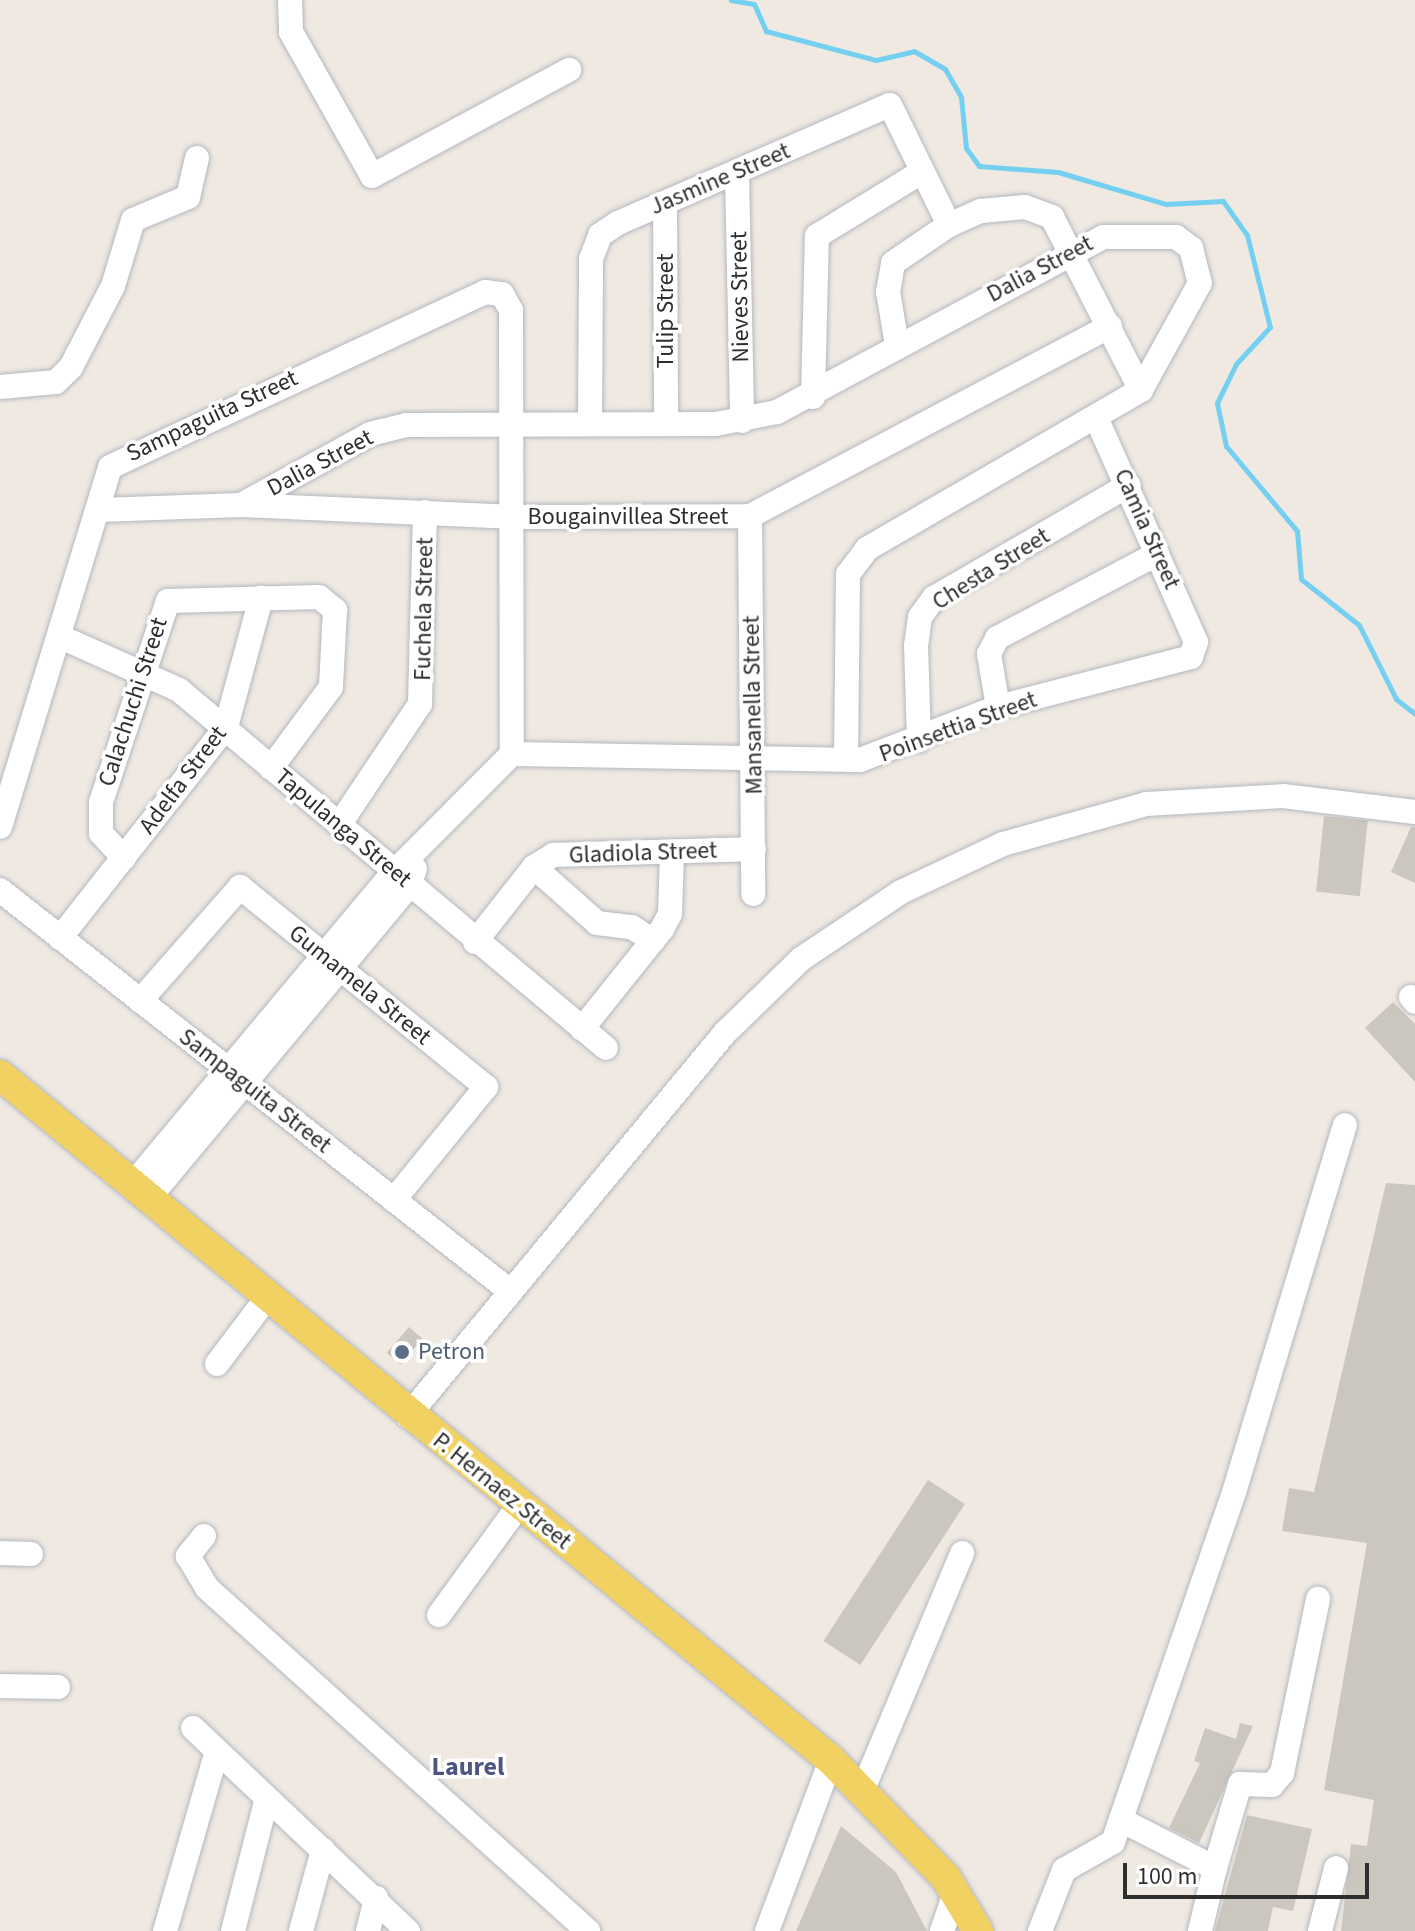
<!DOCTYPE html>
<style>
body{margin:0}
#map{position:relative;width:1415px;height:1931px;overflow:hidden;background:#efe9e1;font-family:"Source Sans 3",sans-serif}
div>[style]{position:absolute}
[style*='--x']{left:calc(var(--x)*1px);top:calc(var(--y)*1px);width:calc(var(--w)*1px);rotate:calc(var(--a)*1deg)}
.stream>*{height:5px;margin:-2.5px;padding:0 2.5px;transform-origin:2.5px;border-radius:2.5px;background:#75cff0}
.building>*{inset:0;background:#cbc7bf;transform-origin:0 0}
.roads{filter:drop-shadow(0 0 2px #b4b7c1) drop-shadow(0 0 2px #b4b7c1)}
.minor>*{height:24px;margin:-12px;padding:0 12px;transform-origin:12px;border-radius:12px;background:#fff}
.major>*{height:30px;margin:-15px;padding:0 15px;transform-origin:15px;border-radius:15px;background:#f2d163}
.dots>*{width:22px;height:22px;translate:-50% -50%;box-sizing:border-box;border:4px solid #fff;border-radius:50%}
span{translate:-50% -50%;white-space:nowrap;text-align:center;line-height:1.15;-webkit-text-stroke:7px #fff;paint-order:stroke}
.street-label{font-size:24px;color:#2e2e2e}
.service-label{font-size:24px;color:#4e5e75}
.left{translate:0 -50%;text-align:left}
.neighbourhood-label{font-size:26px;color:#4d5680;font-weight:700}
.scale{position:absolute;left:1123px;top:1863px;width:246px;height:36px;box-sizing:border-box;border:4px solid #2e2e2e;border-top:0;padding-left:10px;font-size:24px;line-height:28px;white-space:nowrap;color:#2e2e2e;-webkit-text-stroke:6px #fff;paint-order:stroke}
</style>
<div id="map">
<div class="stream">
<i style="--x:731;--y:0;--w:23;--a:10"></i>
<i style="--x:754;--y:4;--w:30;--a:66"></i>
<i style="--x:766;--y:31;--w:114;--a:14.8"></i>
<i style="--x:876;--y:60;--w:39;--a:-13"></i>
<i style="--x:914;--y:51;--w:36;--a:30"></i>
<i style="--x:945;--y:69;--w:32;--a:60"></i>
<i style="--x:961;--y:97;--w:51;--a:84.4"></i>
<i style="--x:966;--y:148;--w:22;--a:54"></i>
<i style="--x:979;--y:166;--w:79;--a:4.3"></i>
<i style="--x:1058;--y:172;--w:113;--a:16.5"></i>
<i style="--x:1166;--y:204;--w:57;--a:-3"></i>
<i style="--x:1223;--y:201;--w:42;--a:54.8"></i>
<i style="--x:1247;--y:235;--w:95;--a:76"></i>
<i style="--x:1270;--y:327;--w:50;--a:132.6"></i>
<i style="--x:1236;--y:364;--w:43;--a:116"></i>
<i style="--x:1217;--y:403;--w:44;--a:78.2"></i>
<i style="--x:1226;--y:446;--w:111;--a:50.1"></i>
<i style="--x:1297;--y:531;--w:48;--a:85.2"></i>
<i style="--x:1301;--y:579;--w:74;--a:38.4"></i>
<i style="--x:1359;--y:625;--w:83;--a:63.4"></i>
<i style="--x:1396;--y:699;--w:24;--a:38"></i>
</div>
<div class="building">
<i style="left:1324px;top:816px;width:44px;height:76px;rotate:6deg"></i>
<i style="clip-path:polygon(1411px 827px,1415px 827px,1415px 883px,1391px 872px)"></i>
<i style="clip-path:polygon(1393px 1002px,1415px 1024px,1415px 1082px,1365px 1028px)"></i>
<i style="clip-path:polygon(1386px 1183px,1415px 1185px,1415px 1931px,1341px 1931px,1351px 1844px,1367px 1846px,1374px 1800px,1324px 1790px,1367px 1543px,1282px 1531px,1289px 1488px,1314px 1492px)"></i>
<i style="left:409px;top:1327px;width:18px;height:34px;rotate:41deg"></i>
<i style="left:928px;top:1480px;width:44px;height:192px;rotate:33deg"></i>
<i style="clip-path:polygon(1240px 1723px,1253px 1726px,1199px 1843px,1169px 1828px,1200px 1763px,1194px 1761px,1205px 1728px,1236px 1739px)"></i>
<i style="clip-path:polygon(1247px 1815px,1312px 1829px,1293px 1911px,1273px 1907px,1268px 1931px,1215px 1931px)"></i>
<i style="clip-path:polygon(841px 1826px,896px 1872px,927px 1931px,796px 1931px)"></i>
</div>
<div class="roads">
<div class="minor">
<i style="--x:290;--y:0;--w:32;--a:88"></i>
<i style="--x:291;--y:32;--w:165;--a:60.6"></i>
<i style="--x:372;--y:176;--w:224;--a:-28.3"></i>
<i style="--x:737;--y:174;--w:247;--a:88.8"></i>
<i style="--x:665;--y:203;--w:217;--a:89.7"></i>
<i style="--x:897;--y:345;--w:54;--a:-99.6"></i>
<i style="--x:888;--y:292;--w:29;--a:-80"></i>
<i style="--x:893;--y:263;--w:68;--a:-34.2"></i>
<i style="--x:949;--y:225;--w:35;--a:-24"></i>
<i style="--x:981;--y:211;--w:44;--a:-5.2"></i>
<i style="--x:1025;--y:207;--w:29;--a:20"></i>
<i style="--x:1052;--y:217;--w:195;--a:62.8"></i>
<i style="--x:0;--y:387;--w:56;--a:-5.1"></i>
<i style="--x:56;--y:382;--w:21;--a:-45"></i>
<i style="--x:71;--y:367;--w:91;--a:-62.6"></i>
<i style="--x:113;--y:286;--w:69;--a:-73.1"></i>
<i style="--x:133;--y:220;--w:60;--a:-22.7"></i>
<i style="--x:188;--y:197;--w:40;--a:-77"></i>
<i style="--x:813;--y:397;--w:161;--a:-88.6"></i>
<i style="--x:817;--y:236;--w:121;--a:-31.5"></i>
<i style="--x:590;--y:419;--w:160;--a:-89.6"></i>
<i style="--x:591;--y:259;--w:26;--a:-69"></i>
<i style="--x:600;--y:235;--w:22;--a:-34"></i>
<i style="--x:618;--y:223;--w:296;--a:-23.5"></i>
<i style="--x:890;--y:105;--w:134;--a:63.8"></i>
<i style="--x:241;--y:505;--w:147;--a:-28.8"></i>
<i style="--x:370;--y:434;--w:37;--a:-14"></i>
<i style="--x:406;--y:425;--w:310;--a:-0.2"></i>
<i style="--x:716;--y:424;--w:62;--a:-11.1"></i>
<i style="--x:777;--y:412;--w:370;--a:-28.2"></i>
<i style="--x:1103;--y:237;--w:73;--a:0"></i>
<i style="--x:1176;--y:237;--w:19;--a:36"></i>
<i style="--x:1191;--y:248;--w:36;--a:76"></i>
<i style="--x:1200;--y:283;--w:122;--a:118.9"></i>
<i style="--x:1141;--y:390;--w:317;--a:149.9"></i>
<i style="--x:867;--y:549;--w:31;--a:127"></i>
<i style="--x:848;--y:574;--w:186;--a:90.6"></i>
<i style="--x:99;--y:510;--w:142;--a:-2"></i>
<i style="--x:241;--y:505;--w:275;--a:2.5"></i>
<i style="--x:516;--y:517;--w:234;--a:-0.2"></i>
<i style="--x:750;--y:516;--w:407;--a:-27.8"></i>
<i style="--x:750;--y:516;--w:378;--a:89.5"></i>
<i style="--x:63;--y:638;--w:127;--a:24.1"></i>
<i style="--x:179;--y:690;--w:557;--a:39.98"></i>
<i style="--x:998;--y:707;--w:54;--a:-99.6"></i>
<i style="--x:989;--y:654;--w:18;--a:-63"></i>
<i style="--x:997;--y:638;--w:181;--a:-27.7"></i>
<i style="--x:919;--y:740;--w:94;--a:-91.8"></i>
<i style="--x:916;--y:646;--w:29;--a:-82"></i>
<i style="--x:920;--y:617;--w:24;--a:-54"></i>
<i style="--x:934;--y:598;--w:225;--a:-30.1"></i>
<i style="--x:512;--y:754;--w:348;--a:1"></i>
<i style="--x:860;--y:760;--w:148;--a:-21"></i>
<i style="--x:998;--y:707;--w:199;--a:-14.5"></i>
<i style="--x:1191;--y:657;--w:16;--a:-72"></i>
<i style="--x:1196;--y:642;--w:246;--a:-114"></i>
<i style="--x:339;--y:825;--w:146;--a:-56.2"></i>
<i style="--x:420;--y:704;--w:192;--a:-88.5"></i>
<i style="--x:0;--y:827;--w:376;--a:-73"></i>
<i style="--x:110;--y:467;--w:414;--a:-25"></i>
<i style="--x:485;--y:292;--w:17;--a:7"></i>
<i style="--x:502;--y:294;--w:18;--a:61"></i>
<i style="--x:511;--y:310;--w:444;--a:89.9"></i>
<i style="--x:124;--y:858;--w:34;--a:-133"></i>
<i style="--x:101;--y:833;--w:31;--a:-90"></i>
<i style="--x:101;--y:802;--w:212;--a:-71.6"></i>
<i style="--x:168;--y:601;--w:151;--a:-1.5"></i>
<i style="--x:319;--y:597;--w:21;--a:39"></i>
<i style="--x:335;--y:610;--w:77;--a:93"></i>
<i style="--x:331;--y:687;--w:101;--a:126.5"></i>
<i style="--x:534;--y:867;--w:84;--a:41.6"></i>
<i style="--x:597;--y:923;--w:35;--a:7"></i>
<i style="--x:632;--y:927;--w:25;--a:34"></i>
<i style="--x:0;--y:890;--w:649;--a:38.18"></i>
<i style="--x:60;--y:938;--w:268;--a:-51.8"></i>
<i style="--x:226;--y:727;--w:134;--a:-74.8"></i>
<i style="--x:475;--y:942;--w:95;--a:-51.8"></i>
<i style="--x:534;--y:867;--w:22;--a:-32"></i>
<i style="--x:553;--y:855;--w:201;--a:-1.7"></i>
<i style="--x:1411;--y:997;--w:6;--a:51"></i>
<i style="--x:140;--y:1001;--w:152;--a:-48.7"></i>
<i style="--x:240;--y:887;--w:317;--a:39.1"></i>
<i style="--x:486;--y:1087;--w:146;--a:129.2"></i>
<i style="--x:582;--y:1029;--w:128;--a:-51.3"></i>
<i style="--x:662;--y:929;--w:17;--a:-62"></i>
<i style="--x:670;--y:914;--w:61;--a:-88.1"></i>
<i style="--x:132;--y:1185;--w:410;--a:-50.1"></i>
<i style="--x:395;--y:871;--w:165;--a:-45"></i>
<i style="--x:148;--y:1199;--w:410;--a:-50.2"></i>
<i style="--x:410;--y:884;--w:16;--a:-72"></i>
<i style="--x:217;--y:1364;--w:81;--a:-53"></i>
<i style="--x:408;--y:1416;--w:500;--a:-50.4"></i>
<i style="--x:727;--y:1031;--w:103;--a:-44.2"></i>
<i style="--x:801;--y:959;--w:120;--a:-33.8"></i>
<i style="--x:901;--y:892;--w:113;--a:-25.2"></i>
<i style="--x:1003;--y:844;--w:148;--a:-15.6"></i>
<i style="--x:1146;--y:804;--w:137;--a:-3.3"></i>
<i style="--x:1283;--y:796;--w:133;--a:6.9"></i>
<i style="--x:204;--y:1536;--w:26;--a:129"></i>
<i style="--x:188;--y:1556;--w:37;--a:59"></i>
<i style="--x:207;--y:1588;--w:513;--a:42"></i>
<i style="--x:0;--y:1553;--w:31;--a:2"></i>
<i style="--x:439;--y:1615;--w:137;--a:-53.9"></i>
<i style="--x:0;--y:1686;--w:58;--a:1"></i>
<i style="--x:193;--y:1728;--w:296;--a:43.4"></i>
<i style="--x:863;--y:1789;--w:256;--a:-67.2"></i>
<i style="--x:1121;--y:1820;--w:106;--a:27.1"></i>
<i style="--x:1215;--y:1868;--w:65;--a:103.4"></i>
<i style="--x:1215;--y:1868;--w:88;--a:-73.4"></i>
<i style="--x:1240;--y:1784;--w:32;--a:2"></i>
<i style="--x:1272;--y:1785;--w:16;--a:-50"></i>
<i style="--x:1282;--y:1773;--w:178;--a:-78.3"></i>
<i style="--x:165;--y:1931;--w:184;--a:-73.9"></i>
<i style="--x:233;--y:1931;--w:133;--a:-75.7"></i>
<i style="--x:301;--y:1931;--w:84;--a:-74.8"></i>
<i style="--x:368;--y:1931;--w:34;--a:-76"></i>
<i style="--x:767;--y:1931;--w:183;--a:-69.5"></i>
<i style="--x:942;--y:1931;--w:40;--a:-71.1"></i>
<i style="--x:1040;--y:1931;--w:66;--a:-68.5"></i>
<i style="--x:1064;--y:1870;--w:56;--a:-29.7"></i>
<i style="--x:1113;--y:1842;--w:373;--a:-70.9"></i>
<i style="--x:1235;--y:1489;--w:380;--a:-73.2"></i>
<i style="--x:1320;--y:1931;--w:65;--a:-75.7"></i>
</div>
<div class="major">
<i style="--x:0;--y:1075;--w:1077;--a:39.5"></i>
<i style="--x:831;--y:1760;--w:165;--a:45.7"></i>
<i style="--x:946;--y:1878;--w:62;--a:58.9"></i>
</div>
</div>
<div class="dots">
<i style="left:402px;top:1352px;background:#5c6f8a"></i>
</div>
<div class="street-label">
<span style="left:720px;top:179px;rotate:-23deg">Jasmine Street</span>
<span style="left:1040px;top:269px;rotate:-28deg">Dalia Street</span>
<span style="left:740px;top:297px;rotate:-91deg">Nieves Street</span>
<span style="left:666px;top:311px;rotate:-90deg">Tulip Street</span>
<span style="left:212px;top:416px;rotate:-25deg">Sampaguita Street</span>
<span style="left:320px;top:463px;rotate:-28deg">Dalia Street</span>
<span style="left:628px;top:517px">Bougainvillea Street</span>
<span style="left:1147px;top:529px;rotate:66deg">Camia Street</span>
<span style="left:991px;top:569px;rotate:-32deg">Chesta Street</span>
<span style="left:424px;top:609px;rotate:-89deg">Fuchela Street</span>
<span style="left:133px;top:702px;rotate:-72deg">Calachuchi Street</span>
<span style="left:753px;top:705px;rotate:-91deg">Mansanella Street</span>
<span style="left:958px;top:727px;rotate:-20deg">Poinsettia Street</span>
<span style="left:183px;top:780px;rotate:-53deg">Adelfa Street</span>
<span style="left:343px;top:828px;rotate:40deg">Tapulanga Street</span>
<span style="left:643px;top:853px;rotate:-2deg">Gladiola Street</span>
<span style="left:360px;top:985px;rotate:39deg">Gumamela Street</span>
<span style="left:255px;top:1091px;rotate:38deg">Sampaguita Street</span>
<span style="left:502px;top:1491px;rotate:39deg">P. Hernaez Street</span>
</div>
<div class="service-label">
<span class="left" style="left:418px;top:1352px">Petron</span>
</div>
<div class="neighbourhood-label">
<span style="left:468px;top:1767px">Laurel</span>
</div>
<div class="scale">100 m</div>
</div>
